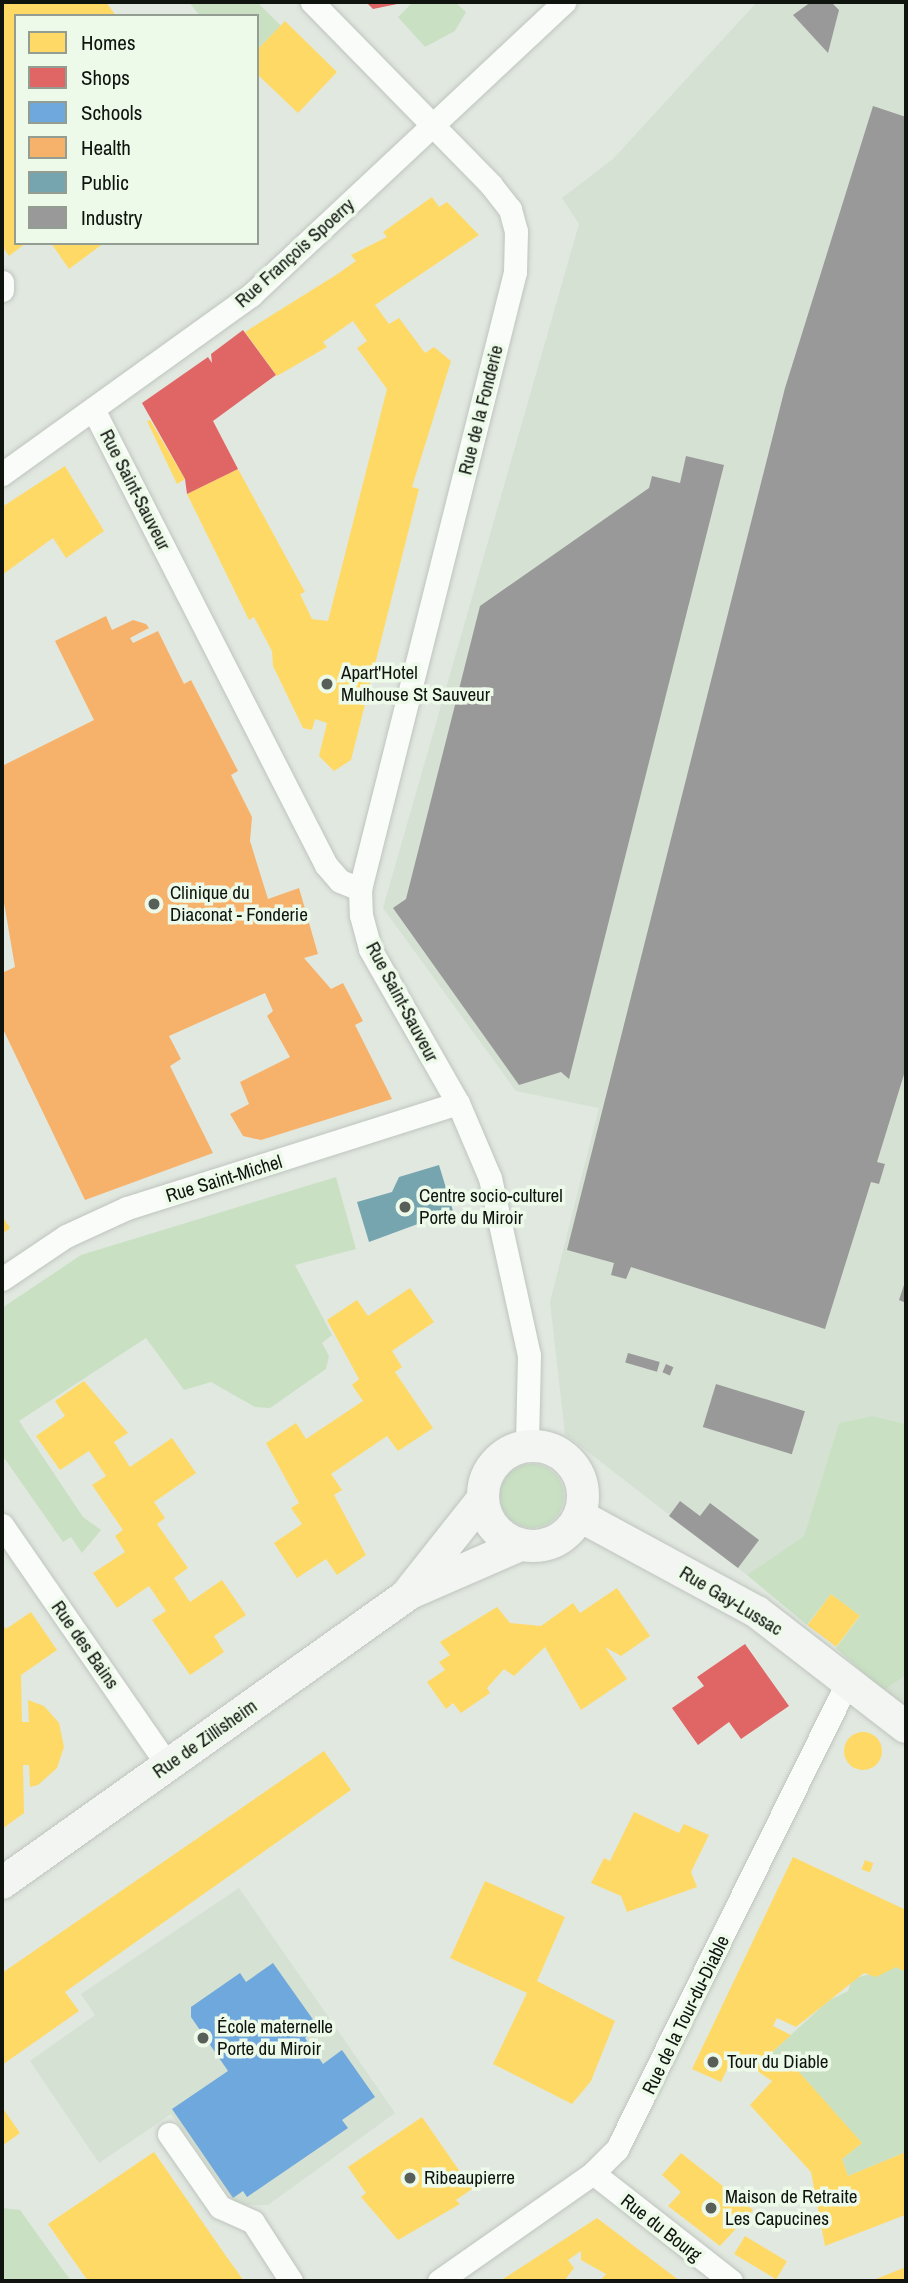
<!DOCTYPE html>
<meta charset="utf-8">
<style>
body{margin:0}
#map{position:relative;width:908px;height:2283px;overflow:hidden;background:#e1e8e0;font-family:"Archivo Narrow",sans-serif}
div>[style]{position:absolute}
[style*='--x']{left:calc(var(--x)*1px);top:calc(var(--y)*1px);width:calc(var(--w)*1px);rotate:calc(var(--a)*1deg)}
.built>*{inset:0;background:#d5e1d2}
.green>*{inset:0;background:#c9e0c3}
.round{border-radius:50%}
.homes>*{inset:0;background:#ffd966;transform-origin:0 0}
.shops>*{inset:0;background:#e06666}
.schools>*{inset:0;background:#6fa8dc}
.health>*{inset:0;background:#f6b26b}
.public>*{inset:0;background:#76a5af}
.industry>*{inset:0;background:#999;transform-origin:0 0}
.roads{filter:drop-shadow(0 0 2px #bfc5be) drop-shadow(0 0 2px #bfc5be)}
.street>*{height:23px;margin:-11.5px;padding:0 11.5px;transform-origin:11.5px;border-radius:11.5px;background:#fafcfa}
.secondary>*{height:32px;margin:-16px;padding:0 16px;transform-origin:16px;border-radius:16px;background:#f2f5f1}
.secondary>.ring{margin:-16px;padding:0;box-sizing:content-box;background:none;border:32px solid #f2f5f1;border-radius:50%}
.dots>*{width:19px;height:19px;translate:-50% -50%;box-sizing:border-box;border:4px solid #edf9e9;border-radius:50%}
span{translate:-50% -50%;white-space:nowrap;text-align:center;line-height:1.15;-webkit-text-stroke:7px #edf9e9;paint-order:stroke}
.street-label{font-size:19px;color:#0f140e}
.poi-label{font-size:19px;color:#0f140e}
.left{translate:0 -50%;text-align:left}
.frame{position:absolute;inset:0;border:4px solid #0f140e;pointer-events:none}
.legend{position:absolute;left:14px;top:14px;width:245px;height:231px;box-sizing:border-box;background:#edf9e9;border:2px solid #949d91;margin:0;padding:9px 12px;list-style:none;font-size:21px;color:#0f140e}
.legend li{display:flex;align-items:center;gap:14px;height:35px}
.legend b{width:35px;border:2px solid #949d91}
</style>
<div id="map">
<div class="built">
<i style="clip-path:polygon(757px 2px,906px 2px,906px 1424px,872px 1416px,839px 1423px,804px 1536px,747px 1575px,565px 1434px,550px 1302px,599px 1108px,516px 1091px,383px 908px,579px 224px,562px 198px,613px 159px)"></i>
<i style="clip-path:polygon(906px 1675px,906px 1708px,883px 1691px)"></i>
<i style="clip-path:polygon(239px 1888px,395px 2113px,268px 2205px,236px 2205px,171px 2114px,99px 2163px,30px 2061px,95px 2015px,81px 1994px)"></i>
</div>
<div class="green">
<i style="clip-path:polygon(189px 2px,257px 2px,281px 26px,257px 50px,257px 16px,200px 16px)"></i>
<i style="clip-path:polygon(413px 2px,455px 2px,466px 12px,455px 31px,425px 47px,398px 17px)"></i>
<i style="clip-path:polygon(336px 1177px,356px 1249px,295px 1265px,332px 1335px,322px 1343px,329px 1356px,326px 1369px,270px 1408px,255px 1407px,211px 1382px,184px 1390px,146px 1338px,19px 1421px,83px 1517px,101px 1530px,82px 1553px,71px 1537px,63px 1542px,2px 1455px,2px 1308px,81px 1255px)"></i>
<i style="clip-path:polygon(872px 1416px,906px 1424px,906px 1675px,883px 1691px,836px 1648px,860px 1616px,831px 1594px,807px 1625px,747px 1575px,804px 1536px,839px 1423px)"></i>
<i class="round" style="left:500px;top:1464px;width:64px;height:64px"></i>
<i style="clip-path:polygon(896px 1967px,906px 1972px,906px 2152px,848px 2176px,842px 2159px,862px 2143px,771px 2053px,828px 2001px,848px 1991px,852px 1979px)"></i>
<i style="clip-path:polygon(2px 2208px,20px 2210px,71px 2281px,2px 2281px)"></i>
</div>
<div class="homes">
<i style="clip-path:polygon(2px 2px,106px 2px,116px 16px,16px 16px,16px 243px,26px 243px,9px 256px,2px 246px)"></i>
<i style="clip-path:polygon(285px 21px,337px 72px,298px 113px,257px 74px,257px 50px)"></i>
<i style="clip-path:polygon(432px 197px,439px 207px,447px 202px,479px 235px,375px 305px,389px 324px,399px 318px,425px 353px,434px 347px,451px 361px,412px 487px,419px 489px,351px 760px,334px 771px,319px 756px,327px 723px,315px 719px,312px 730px,303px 728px,273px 666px,272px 651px,254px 617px,249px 620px,187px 494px,238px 469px,305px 592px,300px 594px,312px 619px,328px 621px,387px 389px,357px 348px,367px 341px,353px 321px,323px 342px,327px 347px,277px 376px,245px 332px,336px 275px,356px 261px,351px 255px,387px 237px,383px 232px)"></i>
<i style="clip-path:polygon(51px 243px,104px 243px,69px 269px)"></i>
<i style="clip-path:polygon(150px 420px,185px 479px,177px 484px,147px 421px)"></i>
<i style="clip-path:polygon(65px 466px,104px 531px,66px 558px,53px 538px,2px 575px,2px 507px)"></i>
<i style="clip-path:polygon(2px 1216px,10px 1228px,2px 1234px)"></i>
<i style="clip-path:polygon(410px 1288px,434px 1322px,392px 1351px,402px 1367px,395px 1372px,433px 1428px,398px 1451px,387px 1436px,331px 1474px,342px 1490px,334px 1495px,366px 1555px,337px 1575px,326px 1559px,297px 1578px,274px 1543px,302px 1524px,291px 1508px,299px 1503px,266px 1443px,296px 1423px,306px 1439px,363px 1401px,352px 1385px,359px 1379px,327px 1320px,357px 1300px,368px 1316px)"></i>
<i style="clip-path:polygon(84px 1381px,128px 1433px,114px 1442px,130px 1467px,172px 1438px,196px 1473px,154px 1502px,165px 1518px,157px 1524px,188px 1568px,174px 1578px,190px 1602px,222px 1580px,246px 1615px,214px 1636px,224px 1652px,190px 1675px,152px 1620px,166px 1611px,149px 1586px,117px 1608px,93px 1573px,125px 1552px,115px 1536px,123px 1530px,92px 1485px,106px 1476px,89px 1451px,60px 1470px,36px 1436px,65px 1416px,55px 1401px)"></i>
<i style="clip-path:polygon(617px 1588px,650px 1636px,621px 1656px,605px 1647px,627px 1679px,581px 1710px,545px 1647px,514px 1676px,504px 1669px,487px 1688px,490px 1693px,461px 1713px,453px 1703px,446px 1709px,427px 1682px,445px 1670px,439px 1662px,450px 1655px,440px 1642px,497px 1607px,510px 1623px,541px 1626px,573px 1603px,580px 1613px)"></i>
<i style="left:831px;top:1594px;width:36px;height:39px;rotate:37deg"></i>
<i style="clip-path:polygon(31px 1612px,57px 1650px,21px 1675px,22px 1722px,29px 1722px,28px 1700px,44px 1706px,59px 1723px,64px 1747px,57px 1768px,38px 1785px,30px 1787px,29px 1765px,23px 1765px,24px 1813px,2px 1829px,2px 1623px,6px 1629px)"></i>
<i class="round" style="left:844px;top:1732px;width:38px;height:38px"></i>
<i style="clip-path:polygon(324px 1751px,351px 1790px,65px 1992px,79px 2011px,2px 2065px,2px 1973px)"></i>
<i style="clip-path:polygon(634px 1812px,679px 1833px,684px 1824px,709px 1835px,691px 1872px,697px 1887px,627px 1912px,621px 1896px,591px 1883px,604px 1858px,610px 1861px)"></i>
<i style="clip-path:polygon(793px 1857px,906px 1910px,906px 1972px,896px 1967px,876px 1977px,864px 1973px,796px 2027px,777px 2018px,773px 2026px,791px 2035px,771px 2053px,786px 2067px,791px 2063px,862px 2143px,842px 2159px,848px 2176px,906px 2152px,905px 2215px,825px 2246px,811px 2172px,750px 2105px,772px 2081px,734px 2055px,721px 2082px,692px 2069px)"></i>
<i style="left:865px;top:1860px;width:9px;height:10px;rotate:21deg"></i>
<i style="clip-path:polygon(485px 1881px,565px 1917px,537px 1981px,615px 2021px,591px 2081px,572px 2104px,493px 2064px,527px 1993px,450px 1958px)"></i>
<i style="clip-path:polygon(2px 2107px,20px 2133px,2px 2146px)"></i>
<i style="clip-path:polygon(422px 2117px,472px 2189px,456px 2200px,460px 2204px,398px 2240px,361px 2197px,366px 2193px,348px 2167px)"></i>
<i style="clip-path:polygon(154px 2152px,226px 2256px,244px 2281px,88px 2281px,48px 2224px)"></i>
<i style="clip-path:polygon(681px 2153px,753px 2210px,720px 2246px,668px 2206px,681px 2192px,662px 2175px)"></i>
<i style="clip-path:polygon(597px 2218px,680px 2281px,600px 2281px,606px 2274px,581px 2260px,581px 2251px,568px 2260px,574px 2268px,564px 2281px,500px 2281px)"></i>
<i style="left:745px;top:2236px;width:49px;height:21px;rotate:31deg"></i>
<i style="clip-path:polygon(906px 2267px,906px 2281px,871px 2281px)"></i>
</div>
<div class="shops">
<i style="clip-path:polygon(366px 2px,407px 2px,373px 9px)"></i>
<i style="clip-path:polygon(243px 330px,276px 375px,213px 421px,238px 469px,187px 494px,185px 479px,142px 403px,208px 357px,212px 363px,211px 354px)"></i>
<i style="clip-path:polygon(745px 1644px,789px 1706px,741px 1739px,729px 1722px,698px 1745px,672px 1708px,704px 1686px,697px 1677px)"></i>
</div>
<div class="schools">
<i style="clip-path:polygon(273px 1963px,319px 2028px,305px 2038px,323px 2064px,342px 2050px,375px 2097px,342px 2120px,348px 2128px,247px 2197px,243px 2191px,233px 2198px,172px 2109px,228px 2071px,191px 2017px,191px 2007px,240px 1973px,246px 1982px)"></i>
</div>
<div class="health">
<i style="clip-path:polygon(106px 616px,112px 630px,133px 620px,146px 624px,149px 628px,130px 638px,133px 643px,158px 631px,184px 684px,191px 680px,238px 771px,231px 775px,252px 817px,250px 841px,268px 899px,299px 888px,318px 954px,304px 958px,331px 989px,343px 983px,363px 1021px,355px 1025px,392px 1099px,261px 1140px,243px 1136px,230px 1114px,249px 1104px,240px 1082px,290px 1057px,267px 1016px,273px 1011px,265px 993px,169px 1036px,181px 1059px,170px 1066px,213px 1153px,85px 1200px,2px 1027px,2px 973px,15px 967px,2px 891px,2px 766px,94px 720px,55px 641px)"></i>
</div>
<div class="public">
<i style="clip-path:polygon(439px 1165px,453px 1211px,369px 1242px,357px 1202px,392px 1192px,399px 1177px)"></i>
</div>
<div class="industry">
<i style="clip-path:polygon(811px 2px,831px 2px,839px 10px,828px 53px,793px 15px)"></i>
<i style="clip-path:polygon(873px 106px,906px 117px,906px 1068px,877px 1162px,885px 1164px,879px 1184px,871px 1182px,825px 1329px,631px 1267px,626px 1279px,611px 1275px,614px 1263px,567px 1250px,785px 388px)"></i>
<i style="clip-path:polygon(686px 456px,724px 465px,569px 1079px,561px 1072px,519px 1085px,393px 908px,406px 899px,480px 606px,649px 488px,652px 476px,680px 483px)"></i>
<i style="clip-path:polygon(906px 1279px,906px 1303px,899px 1300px)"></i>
<i style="left:628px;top:1353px;width:33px;height:10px;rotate:16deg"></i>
<i style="left:666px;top:1364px;width:8px;height:9px;rotate:23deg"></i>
<i style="left:716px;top:1384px;width:93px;height:45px;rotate:17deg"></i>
<i style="clip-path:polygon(680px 1501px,700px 1516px,710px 1503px,759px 1540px,738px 1568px,669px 1516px)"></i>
</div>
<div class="roads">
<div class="street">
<i style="--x:312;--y:2;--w:256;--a:45.6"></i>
<i style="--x:491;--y:185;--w:31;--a:52"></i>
<i style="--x:510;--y:209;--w:23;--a:75"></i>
<i style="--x:516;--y:231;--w:41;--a:91.4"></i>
<i style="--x:515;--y:272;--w:636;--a:104.1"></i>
<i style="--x:360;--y:889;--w:26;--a:88"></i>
<i style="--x:361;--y:915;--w:35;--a:75"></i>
<i style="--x:370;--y:949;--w:177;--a:60.3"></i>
<i style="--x:458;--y:1103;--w:82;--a:66.9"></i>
<i style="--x:490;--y:1178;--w:181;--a:77.6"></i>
<i style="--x:529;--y:1355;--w:91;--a:91.3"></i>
<i style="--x:2;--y:282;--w:8;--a:90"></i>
<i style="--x:93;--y:409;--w:512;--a:62.93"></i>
<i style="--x:326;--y:865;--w:21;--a:49"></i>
<i style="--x:340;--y:881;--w:22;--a:22"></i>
<i style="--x:2;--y:474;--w:307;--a:-35.7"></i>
<i style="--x:251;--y:295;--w:429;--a:-43.1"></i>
<i style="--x:2;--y:1279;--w:77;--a:-33.9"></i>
<i style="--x:66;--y:1236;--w:67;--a:-24.7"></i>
<i style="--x:127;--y:1208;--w:347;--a:-17.6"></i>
<i style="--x:2;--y:1525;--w:293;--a:55.4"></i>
<i style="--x:169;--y:2134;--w:89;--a:55.1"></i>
<i style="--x:220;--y:2207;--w:36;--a:24"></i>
<i style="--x:253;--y:2222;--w:70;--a:57.2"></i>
<i style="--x:593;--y:2173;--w:175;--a:38"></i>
<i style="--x:439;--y:2281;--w:188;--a:-35"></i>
<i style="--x:593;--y:2173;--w:34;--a:-45"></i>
<i style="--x:617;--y:2149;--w:522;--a:-63.73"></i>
</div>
<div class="secondary">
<i class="ring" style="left:483px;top:1446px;width:68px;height:68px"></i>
<i style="--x:580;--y:1516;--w:201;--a:28.5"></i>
<i style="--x:757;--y:1612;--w:188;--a:37.7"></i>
<i style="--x:409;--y:1592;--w:117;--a:-51.6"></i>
<i style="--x:2;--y:1883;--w:498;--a:-35.4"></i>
<i style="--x:408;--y:1594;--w:122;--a:-23.6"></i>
</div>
</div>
<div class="dots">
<i style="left:327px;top:684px;background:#585e58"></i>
<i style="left:154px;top:904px;background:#585e58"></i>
<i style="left:405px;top:1207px;background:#585e58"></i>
<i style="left:203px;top:2038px;background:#585e58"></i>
<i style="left:713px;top:2062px;background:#585e58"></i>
<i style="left:410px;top:2178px;background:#585e58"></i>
<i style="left:711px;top:2208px;background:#585e58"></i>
</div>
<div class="street-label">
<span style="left:295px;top:253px;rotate:-42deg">Rue François Spoerry</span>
<span style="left:481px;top:410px;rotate:-76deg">Rue de la Fonderie</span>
<span style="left:135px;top:490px;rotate:63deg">Rue Saint-Sauveur</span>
<span style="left:402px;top:1002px;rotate:62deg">Rue Saint-Sauveur</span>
<span style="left:224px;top:1179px;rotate:-17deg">Rue Saint-Michel</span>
<span style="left:731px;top:1601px;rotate:31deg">Rue Gay-Lussac</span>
<span style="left:85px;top:1645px;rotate:55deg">Rue des Bains</span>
<span style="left:205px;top:1739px;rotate:-35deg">Rue de Zillisheim</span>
<span style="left:686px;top:2015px;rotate:-64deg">Rue de la Tour-du-Diable</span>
<span style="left:661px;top:2228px;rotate:38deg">Rue du Bourg</span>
</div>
<div class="poi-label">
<span class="left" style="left:341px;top:684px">Apart'Hotel<br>Mulhouse St Sauveur</span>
<span class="left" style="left:170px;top:904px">Clinique du<br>Diaconat - Fonderie</span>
<span class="left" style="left:419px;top:1207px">Centre socio-culturel<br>Porte du Miroir</span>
<span class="left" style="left:217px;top:2038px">École maternelle<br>Porte du Miroir</span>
<span class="left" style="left:727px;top:2062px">Tour du Diable</span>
<span class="left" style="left:424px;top:2178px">Ribeaupierre</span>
<span class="left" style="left:725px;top:2208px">Maison de Retraite<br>Les Capucines</span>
</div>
<div class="frame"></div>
<ul class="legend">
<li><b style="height:19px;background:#ffd966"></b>Homes</li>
<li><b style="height:19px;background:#e06666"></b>Shops</li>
<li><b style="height:19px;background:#6fa8dc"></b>Schools</li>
<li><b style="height:19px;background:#f6b26b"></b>Health</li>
<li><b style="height:19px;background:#76a5af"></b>Public</li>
<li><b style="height:19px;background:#999"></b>Industry</li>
</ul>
</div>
